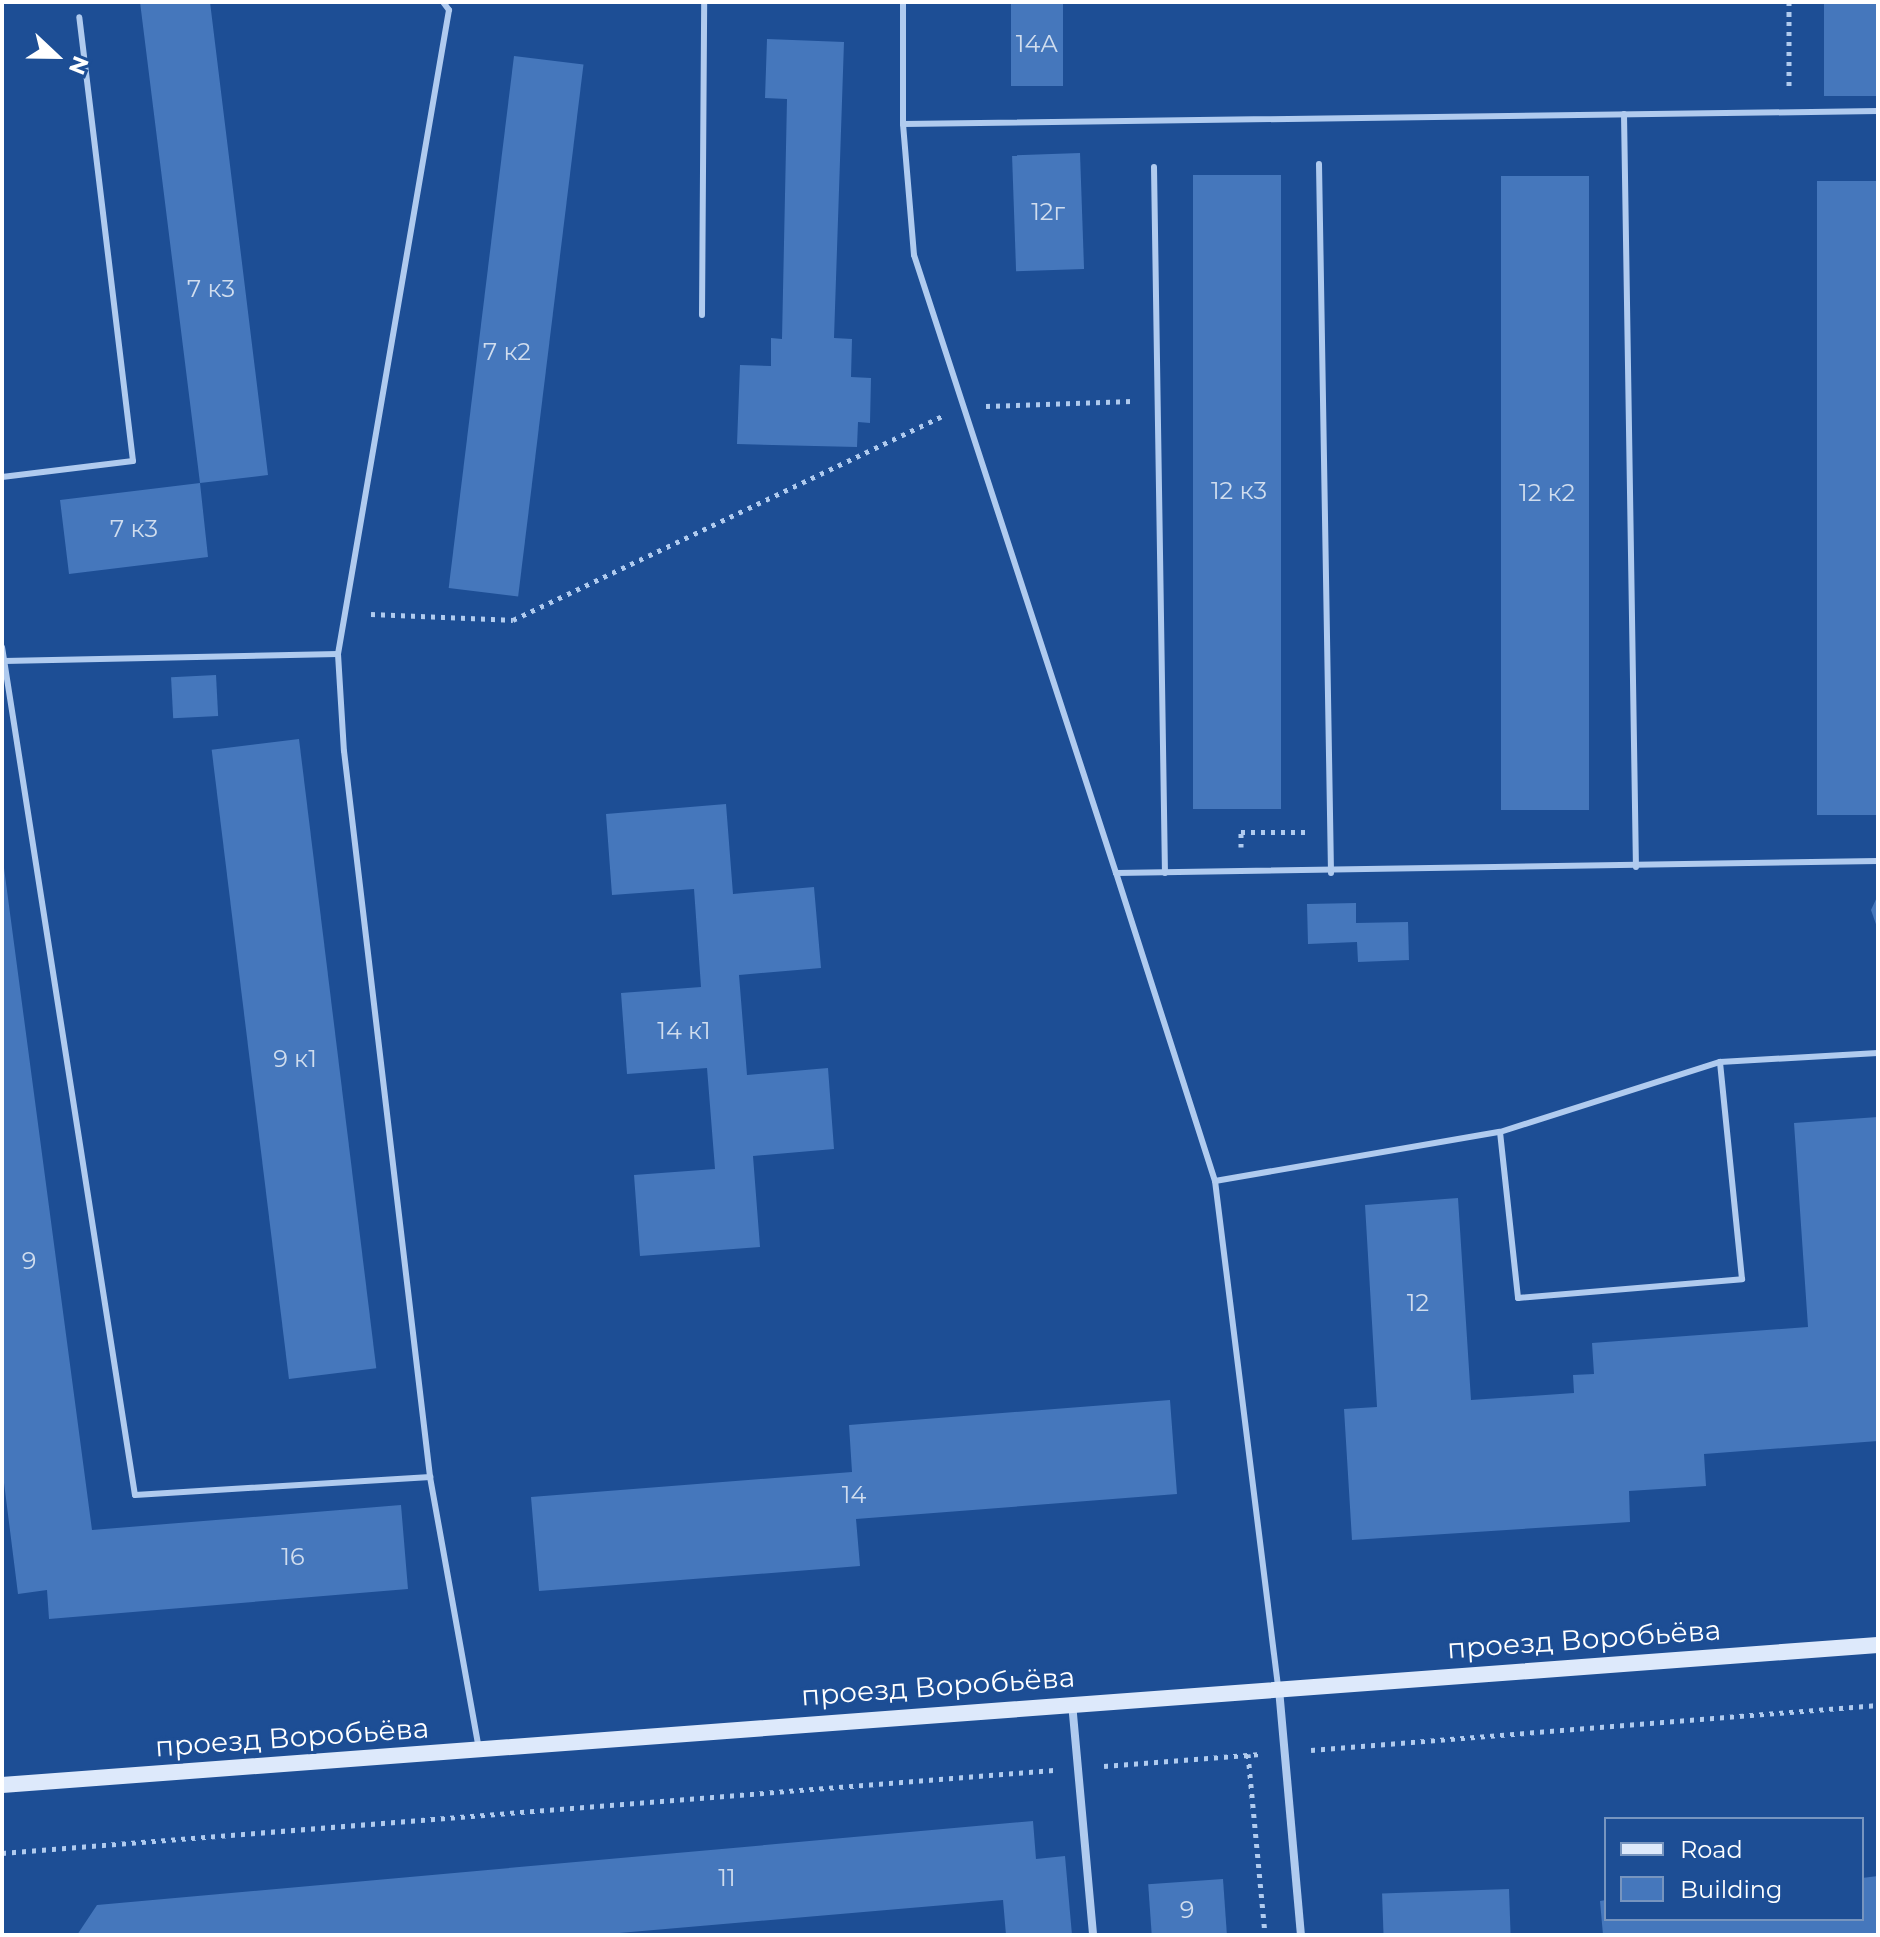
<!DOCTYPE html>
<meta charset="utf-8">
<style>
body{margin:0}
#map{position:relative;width:1880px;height:1937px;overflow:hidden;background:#1d4e95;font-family:Montserrat,sans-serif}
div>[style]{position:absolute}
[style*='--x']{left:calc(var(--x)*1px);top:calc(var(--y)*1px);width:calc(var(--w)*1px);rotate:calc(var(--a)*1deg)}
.building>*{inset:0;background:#4577bc;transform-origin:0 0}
.path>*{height:5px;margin-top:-2.5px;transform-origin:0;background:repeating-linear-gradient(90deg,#b0cbef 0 4px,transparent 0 10px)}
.lane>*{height:6px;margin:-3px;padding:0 3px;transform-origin:3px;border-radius:3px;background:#b0cbef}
.street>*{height:8px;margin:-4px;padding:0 4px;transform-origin:4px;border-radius:4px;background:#b0cbef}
.secondary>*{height:16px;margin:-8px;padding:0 8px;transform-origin:8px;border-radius:8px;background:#dde9fb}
span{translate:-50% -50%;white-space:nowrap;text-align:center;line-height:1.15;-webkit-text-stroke:6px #1d4e95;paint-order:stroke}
.number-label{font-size:24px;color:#d0ddee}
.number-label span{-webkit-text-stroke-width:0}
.street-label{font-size:28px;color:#fff}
.frame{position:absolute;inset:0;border:4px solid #fff;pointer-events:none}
.legend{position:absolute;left:1604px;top:1817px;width:260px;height:104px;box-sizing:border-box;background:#1d4e95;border:2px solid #7795bf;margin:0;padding:10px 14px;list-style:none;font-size:24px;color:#fff}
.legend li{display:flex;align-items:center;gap:16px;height:40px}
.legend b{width:40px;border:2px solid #7795bf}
.north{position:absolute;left:16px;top:16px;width:80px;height:80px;-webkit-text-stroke:6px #1d4e95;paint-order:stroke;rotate:112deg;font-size:22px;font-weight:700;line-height:32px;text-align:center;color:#fff}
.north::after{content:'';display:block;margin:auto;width:28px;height:36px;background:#fff;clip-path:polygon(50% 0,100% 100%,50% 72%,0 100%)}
</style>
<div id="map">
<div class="building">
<i style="clip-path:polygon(140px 2px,210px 2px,268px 475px,200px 483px,208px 557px,69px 574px,60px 500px,200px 483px)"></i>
<i style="left:1011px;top:2px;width:52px;height:84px"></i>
<i style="left:1824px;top:2px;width:54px;height:94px"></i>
<i style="clip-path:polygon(767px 39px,844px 42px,834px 338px,852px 339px,851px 377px,871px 378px,870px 423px,858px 422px,857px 447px,737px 444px,740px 365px,771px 366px,771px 338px,782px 339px,787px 99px,765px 98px)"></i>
<i style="left:514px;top:56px;width:70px;height:536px;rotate:7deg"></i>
<i style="left:1080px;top:153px;width:116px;height:68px;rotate:88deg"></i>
<i style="left:1193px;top:175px;width:88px;height:634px"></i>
<i style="left:1589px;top:176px;width:634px;height:88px;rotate:90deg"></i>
<i style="left:1817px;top:181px;width:61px;height:634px"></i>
<i style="left:216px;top:675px;width:41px;height:45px;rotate:87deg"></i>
<i style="left:299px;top:739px;width:634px;height:88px;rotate:83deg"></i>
<i style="clip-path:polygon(726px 804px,733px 894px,814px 887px,821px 968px,739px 975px,747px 1075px,828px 1068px,834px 1149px,753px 1156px,760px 1247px,640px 1256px,634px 1175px,715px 1169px,707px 1068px,627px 1074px,621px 993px,701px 987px,694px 889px,612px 895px,606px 814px)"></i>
<i style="clip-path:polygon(2px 853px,92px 1530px,401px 1505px,408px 1589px,49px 1619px,47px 1590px,18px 1594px,2px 1467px)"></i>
<i style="clip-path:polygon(1878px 895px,1878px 930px,1871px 910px)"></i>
<i style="clip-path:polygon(1356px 903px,1356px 923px,1408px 922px,1409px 960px,1358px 962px,1357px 942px,1308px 944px,1307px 904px)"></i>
<i style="clip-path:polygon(1878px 1117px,1878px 1441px,1704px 1454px,1706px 1486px,1629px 1491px,1630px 1522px,1352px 1540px,1344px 1409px,1377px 1407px,1365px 1205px,1458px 1198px,1471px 1400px,1574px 1393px,1573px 1375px,1594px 1374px,1592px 1343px,1808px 1327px,1794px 1123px)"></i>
<i style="clip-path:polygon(1170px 1400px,1177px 1494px,856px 1519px,860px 1566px,539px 1591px,531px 1497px,852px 1472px,849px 1425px)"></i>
<i style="clip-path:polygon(1033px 1821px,1036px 1859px,1065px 1856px,1072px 1935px,1006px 1935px,1003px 1900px,596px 1935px,77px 1935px,97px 1905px)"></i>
<i style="clip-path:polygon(1878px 1876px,1878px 1935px,1603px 1935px,1600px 1901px,1606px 1900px,1606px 1919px,1862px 1919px,1862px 1878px)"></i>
<i style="left:1223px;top:1879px;width:56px;height:75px;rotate:86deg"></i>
<i style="left:1509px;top:1889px;width:46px;height:127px;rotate:88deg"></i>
</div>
<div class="path">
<i style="--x:1789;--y:2;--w:87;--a:90"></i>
<i style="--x:986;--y:406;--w:146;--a:-2"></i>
<i style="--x:371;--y:614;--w:142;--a:2.4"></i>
<i style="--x:513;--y:620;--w:476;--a:-25.4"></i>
<i style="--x:1241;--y:847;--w:15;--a:-90"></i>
<i style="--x:1241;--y:832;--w:67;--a:0"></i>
<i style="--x:1311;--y:1750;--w:569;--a:-4.54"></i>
<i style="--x:1248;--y:1754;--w:182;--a:84.6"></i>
<i style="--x:1104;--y:1766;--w:157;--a:-4.4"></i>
<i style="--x:2;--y:1853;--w:1055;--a:-4.51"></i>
</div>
<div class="lane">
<i style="--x:443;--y:2;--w:10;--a:53"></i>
<i style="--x:449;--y:10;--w:653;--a:99.78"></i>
<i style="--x:338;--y:654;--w:97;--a:86.5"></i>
<i style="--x:344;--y:751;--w:731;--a:83.24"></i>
<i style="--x:430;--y:1477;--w:275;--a:79.8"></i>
<i style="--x:903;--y:2;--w:122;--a:90"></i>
<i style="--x:1624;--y:114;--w:753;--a:89.09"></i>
<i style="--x:1319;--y:164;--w:709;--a:89.03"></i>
<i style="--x:1154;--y:167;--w:706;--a:89.11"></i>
<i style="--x:702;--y:315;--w:313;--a:-89.6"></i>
<i style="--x:2;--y:477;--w:132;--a:-7"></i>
<i style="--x:133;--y:461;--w:447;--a:-96.9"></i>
<i style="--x:2;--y:647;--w:858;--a:81.09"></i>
<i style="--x:135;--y:1495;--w:296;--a:-3.5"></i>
<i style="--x:4;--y:661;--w:334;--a:-1.2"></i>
<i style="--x:1116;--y:873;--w:650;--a:-108.1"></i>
<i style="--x:914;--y:255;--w:131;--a:-94.8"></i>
<i style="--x:903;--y:124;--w:975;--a:-0.76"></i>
<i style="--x:1500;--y:1132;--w:231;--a:-17.7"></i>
<i style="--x:1215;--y:1181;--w:289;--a:-9.8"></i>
<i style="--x:1500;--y:1132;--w:167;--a:83.8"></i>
<i style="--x:1518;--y:1298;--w:225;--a:-4.8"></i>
<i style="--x:1742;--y:1279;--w:218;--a:-95.8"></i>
<i style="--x:1720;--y:1062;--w:158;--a:-3.3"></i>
<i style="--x:1278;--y:1686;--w:509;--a:-97.11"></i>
<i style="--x:1215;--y:1181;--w:324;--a:-107.8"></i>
<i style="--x:1116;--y:873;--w:762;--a:-0.9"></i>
</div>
<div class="street">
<i style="--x:1279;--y:1689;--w:247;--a:84.9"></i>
<i style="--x:1072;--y:1703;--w:233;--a:84.8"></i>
</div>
<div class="secondary">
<i style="--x:2;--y:1785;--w:1881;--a:-4.27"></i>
</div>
<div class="number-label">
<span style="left:1037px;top:44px">14А</span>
<span style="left:1048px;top:212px">12г</span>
<span style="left:211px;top:289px">7 к3</span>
<span style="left:507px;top:352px">7 к2</span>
<span style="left:1239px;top:491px">12 к3</span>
<span style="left:1547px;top:493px">12 к2</span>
<span style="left:134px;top:529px">7 к3</span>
<span style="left:684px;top:1031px">14 к1</span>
<span style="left:295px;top:1059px">9 к1</span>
<span style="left:29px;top:1261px">9</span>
<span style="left:1418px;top:1303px">12</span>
<span style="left:854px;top:1495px">14</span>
<span style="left:293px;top:1557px">16</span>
<span style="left:727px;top:1878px">11</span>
<span style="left:1187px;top:1910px">9</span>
</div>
<div class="street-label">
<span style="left:1584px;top:1639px;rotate:-4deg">проезд Воробьёва</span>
<span style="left:938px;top:1686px;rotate:-4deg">проезд Воробьёва</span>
<span style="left:292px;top:1737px;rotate:-4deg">проезд Воробьёва</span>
</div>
<div class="frame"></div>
<ul class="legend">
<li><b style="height:10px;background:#dde9fb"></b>Road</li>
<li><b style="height:22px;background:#4577bc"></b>Building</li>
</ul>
<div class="north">N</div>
</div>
